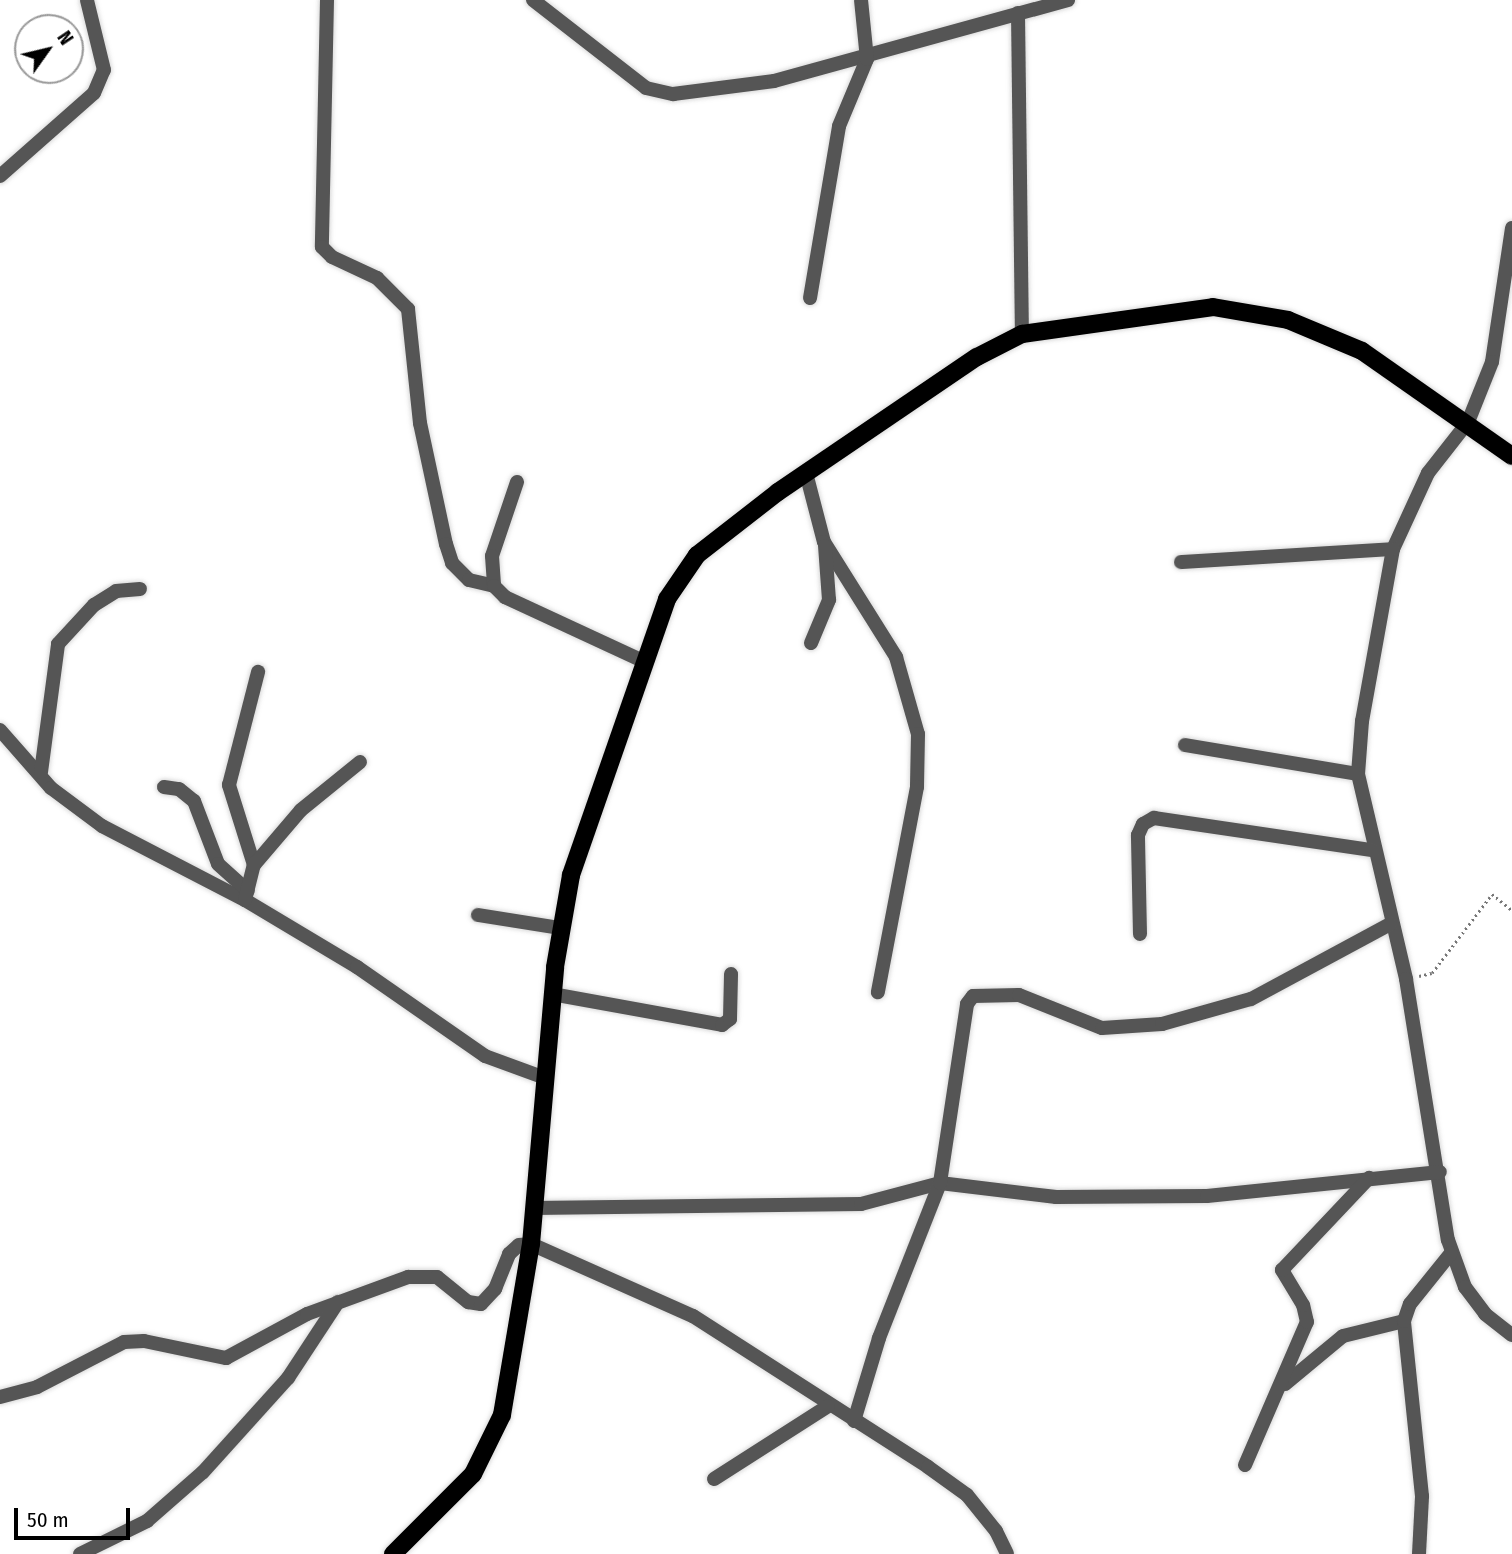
<!DOCTYPE html>
<style>
body{margin:0}
#map{position:relative;width:1512px;height:1554px;overflow:hidden;background:#fff;font-family:"Fira Sans Condensed",sans-serif}
div>[style]{position:absolute}
[style*='--x']{left:calc(var(--x)*1px);top:calc(var(--y)*1px);width:calc(var(--w)*1px);rotate:calc(var(--a)*1deg)}
.path>*{height:2.5px;margin-top:-1.25px;transform-origin:0;background:repeating-linear-gradient(90deg,#777 0 2px,transparent 0 5.5px)}
.roads{filter:drop-shadow(0 0 2px #dbdbdb) drop-shadow(0 0 2px #dbdbdb)}
.street>*{height:14px;margin:-7px;padding:0 7px;transform-origin:7px;border-radius:7px;background:#555}
.primary>*{height:18px;margin:-9px;padding:0 9px;transform-origin:9px;border-radius:9px;background:#000}
span{translate:-50% -50%;white-space:nowrap;text-align:center;line-height:1.15;-webkit-text-stroke:6px #fff;paint-order:stroke}
.north{position:absolute;left:14px;top:14px;width:70px;height:70px;box-sizing:border-box;background:#fff;border:2px solid #999;border-radius:50%;rotate:56deg;font-size:19px;font-weight:700;line-height:28px;text-align:center;color:#000}
.north::after{content:'';display:block;margin:auto;width:24px;height:32px;background:#000;clip-path:polygon(50% 0,100% 100%,50% 72%,0 100%)}
.scale{position:absolute;left:14px;top:1508px;width:116px;height:32px;box-sizing:border-box;border:4px solid #000;border-top:0;padding-left:9px;font-size:21px;line-height:24px;white-space:nowrap;color:#000;-webkit-text-stroke:5px #fff;paint-order:stroke}
</style>
<div id="map">
<div class="path">
<i style="--x:1419;--y:976;--w:13;--a:-13"></i>
<i style="--x:1432;--y:973;--w:99;--a:-52.8"></i>
<i style="--x:1492;--y:894;--w:26;--a:39"></i>
</div>
<div class="roads">
<div class="street">
<i style="--x:327;--y:0;--w:247;--a:91.2"></i>
<i style="--x:322;--y:247;--w:14;--a:45"></i>
<i style="--x:332;--y:257;--w:50;--a:25"></i>
<i style="--x:377;--y:278;--w:44;--a:45"></i>
<i style="--x:408;--y:309;--w:115;--a:84"></i>
<i style="--x:420;--y:423;--w:124;--a:77.9"></i>
<i style="--x:446;--y:544;--w:20;--a:72"></i>
<i style="--x:452;--y:563;--w:24;--a:45"></i>
<i style="--x:469;--y:580;--w:26;--a:13"></i>
<i style="--x:533;--y:0;--w:143;--a:37.9"></i>
<i style="--x:646;--y:88;--w:28;--a:13"></i>
<i style="--x:673;--y:94;--w:102;--a:-7.3"></i>
<i style="--x:774;--y:81;--w:305;--a:-15.4"></i>
<i style="--x:1018;--y:13;--w:321;--a:89.3"></i>
<i style="--x:0;--y:176;--w:125;--a:-41.4"></i>
<i style="--x:94;--y:93;--w:25;--a:-67"></i>
<i style="--x:104;--y:70;--w:72;--a:-103.7"></i>
<i style="--x:1512;--y:228;--w:135;--a:98.5"></i>
<i style="--x:1492;--y:362;--w:65;--a:111.8"></i>
<i style="--x:1468;--y:422;--w:65;--a:128.1"></i>
<i style="--x:1428;--y:473;--w:84;--a:114.7"></i>
<i style="--x:1393;--y:549;--w:175;--a:100.2"></i>
<i style="--x:1362;--y:721;--w:53;--a:94.3"></i>
<i style="--x:1358;--y:774;--w:211;--a:76.8"></i>
<i style="--x:1406;--y:979;--w:264;--a:80.9"></i>
<i style="--x:1448;--y:1240;--w:50;--a:70.1"></i>
<i style="--x:1465;--y:1287;--w:34;--a:53"></i>
<i style="--x:1485;--y:1314;--w:34;--a:38"></i>
<i style="--x:810;--y:298;--w:174;--a:-80.4"></i>
<i style="--x:839;--y:126;--w:73;--a:-67.3"></i>
<i style="--x:867;--y:59;--w:59;--a:-95.8"></i>
<i style="--x:806;--y:473;--w:71;--a:75.4"></i>
<i style="--x:824;--y:542;--w:136;--a:57.9"></i>
<i style="--x:896;--y:657;--w:80;--a:74.1"></i>
<i style="--x:918;--y:734;--w:53;--a:91.1"></i>
<i style="--x:917;--y:787;--w:209;--a:100.8"></i>
<i style="--x:517;--y:482;--w:78;--a:108.7"></i>
<i style="--x:492;--y:556;--w:30;--a:86"></i>
<i style="--x:494;--y:586;--w:16;--a:45"></i>
<i style="--x:505;--y:597;--w:152;--a:24.9"></i>
<i style="--x:1181;--y:562;--w:212;--a:-3.5"></i>
<i style="--x:811;--y:643;--w:47;--a:-67.3"></i>
<i style="--x:829;--y:600;--w:54;--a:-94.2"></i>
<i style="--x:0;--y:730;--w:77;--a:48.7"></i>
<i style="--x:51;--y:788;--w:64;--a:36.7"></i>
<i style="--x:102;--y:826;--w:161;--a:27.4"></i>
<i style="--x:245;--y:900;--w:131;--a:30.9"></i>
<i style="--x:357;--y:967;--w:156;--a:34.8"></i>
<i style="--x:485;--y:1056;--w:64;--a:20.1"></i>
<i style="--x:1185;--y:745;--w:175;--a:9.5"></i>
<i style="--x:41;--y:772;--w:129;--a:-82.4"></i>
<i style="--x:58;--y:644;--w:53;--a:-47.3"></i>
<i style="--x:94;--y:605;--w:26;--a:-32"></i>
<i style="--x:116;--y:591;--w:24;--a:-5"></i>
<i style="--x:164;--y:787;--w:15;--a:8"></i>
<i style="--x:179;--y:789;--w:19;--a:39"></i>
<i style="--x:194;--y:801;--w:67;--a:69.1"></i>
<i style="--x:218;--y:864;--w:40;--a:42"></i>
<i style="--x:254;--y:865;--w:84;--a:-107.4"></i>
<i style="--x:229;--y:785;--w:117;--a:-75.6"></i>
<i style="--x:245;--y:900;--w:36;--a:-76"></i>
<i style="--x:254;--y:865;--w:72;--a:-49.5"></i>
<i style="--x:301;--y:810;--w:76;--a:-39.1"></i>
<i style="--x:478;--y:915;--w:83;--a:9"></i>
<i style="--x:1140;--y:934;--w:99;--a:-91.2"></i>
<i style="--x:1138;--y:835;--w:12;--a:-66"></i>
<i style="--x:1143;--y:824;--w:13;--a:-29"></i>
<i style="--x:1154;--y:818;--w:220;--a:8.4"></i>
<i style="--x:552;--y:994;--w:173;--a:10.3"></i>
<i style="--x:722;--y:1025;--w:10;--a:-37"></i>
<i style="--x:730;--y:1019;--w:45;--a:-88.7"></i>
<i style="--x:533;--y:1208;--w:328;--a:-0.7"></i>
<i style="--x:861;--y:1204;--w:82;--a:-14.9"></i>
<i style="--x:940;--y:1183;--w:117;--a:6.9"></i>
<i style="--x:1056;--y:1197;--w:151;--a:-0.4"></i>
<i style="--x:1207;--y:1196;--w:234;--a:-5.9"></i>
<i style="--x:1285;--y:1384;--w:75;--a:-39.6"></i>
<i style="--x:1343;--y:1336;--w:63;--a:-13.8"></i>
<i style="--x:0;--y:1397;--w:38;--a:-15"></i>
<i style="--x:37;--y:1387;--w:98;--a:-27.3"></i>
<i style="--x:124;--y:1342;--w:20;--a:-3"></i>
<i style="--x:144;--y:1341;--w:84;--a:11.7"></i>
<i style="--x:226;--y:1358;--w:92;--a:-28.5"></i>
<i style="--x:307;--y:1314;--w:108;--a:-20.1"></i>
<i style="--x:408;--y:1277;--w:29;--a:0"></i>
<i style="--x:437;--y:1277;--w:40;--a:39"></i>
<i style="--x:468;--y:1302;--w:13;--a:9"></i>
<i style="--x:481;--y:1304;--w:21;--a:-47"></i>
<i style="--x:495;--y:1289;--w:38;--a:-68"></i>
<i style="--x:509;--y:1254;--w:13;--a:-42"></i>
<i style="--x:519;--y:1245;--w:12;--a:-5"></i>
<i style="--x:531;--y:1244;--w:177;--a:24"></i>
<i style="--x:693;--y:1316;--w:279;--a:32.7"></i>
<i style="--x:928;--y:1467;--w:48;--a:35.7"></i>
<i style="--x:967;--y:1495;--w:46;--a:51.1"></i>
<i style="--x:996;--y:1531;--w:25;--a:64"></i>
<i style="--x:854;--y:1421;--w:87;--a:-73.2"></i>
<i style="--x:879;--y:1338;--w:167;--a:-68.5"></i>
<i style="--x:940;--y:1183;--w:181;--a:-81.4"></i>
<i style="--x:967;--y:1004;--w:10;--a:-53"></i>
<i style="--x:973;--y:996;--w:46;--a:-1.2"></i>
<i style="--x:1019;--y:995;--w:89;--a:21.7"></i>
<i style="--x:1102;--y:1028;--w:60;--a:-3.8"></i>
<i style="--x:1162;--y:1024;--w:92;--a:-15.7"></i>
<i style="--x:1251;--y:999;--w:158;--a:-28.3"></i>
<i style="--x:1245;--y:1465;--w:156;--a:-66.6"></i>
<i style="--x:1307;--y:1322;--w:17;--a:-103"></i>
<i style="--x:1303;--y:1305;--w:41;--a:-121"></i>
<i style="--x:1282;--y:1270;--w:127;--a:-46.6"></i>
<i style="--x:714;--y:1479;--w:135;--a:-32.6"></i>
<i style="--x:80;--y:1554;--w:75;--a:-26.2"></i>
<i style="--x:147;--y:1521;--w:74;--a:-41.2"></i>
<i style="--x:203;--y:1472;--w:127;--a:-47.9"></i>
<i style="--x:288;--y:1378;--w:91;--a:-56.7"></i>
<i style="--x:1419;--y:1554;--w:58;--a:-87"></i>
<i style="--x:1422;--y:1496;--w:176;--a:-95.9"></i>
<i style="--x:1404;--y:1321;--w:18;--a:-71"></i>
<i style="--x:1410;--y:1304;--w:65;--a:-51.2"></i>
</div>
<div class="primary">
<i style="--x:393;--y:1554;--w:113;--a:-45"></i>
<i style="--x:473;--y:1474;--w:66;--a:-63.8"></i>
<i style="--x:502;--y:1415;--w:173;--a:-80.4"></i>
<i style="--x:531;--y:1244;--w:278;--a:-85"></i>
<i style="--x:555;--y:967;--w:93;--a:-80.1"></i>
<i style="--x:571;--y:875;--w:292;--a:-70.8"></i>
<i style="--x:667;--y:599;--w:53;--a:-55.7"></i>
<i style="--x:697;--y:555;--w:103;--a:-37.9"></i>
<i style="--x:778;--y:492;--w:240;--a:-34.2"></i>
<i style="--x:977;--y:357;--w:51;--a:-27.1"></i>
<i style="--x:1022;--y:334;--w:193;--a:-8"></i>
<i style="--x:1213;--y:307;--w:76;--a:9.8"></i>
<i style="--x:1288;--y:320;--w:80;--a:22.7"></i>
<i style="--x:1362;--y:351;--w:183;--a:35"></i>
</div>
</div>
<div class="north">N</div>
<div class="scale">50 m</div>
</div>
